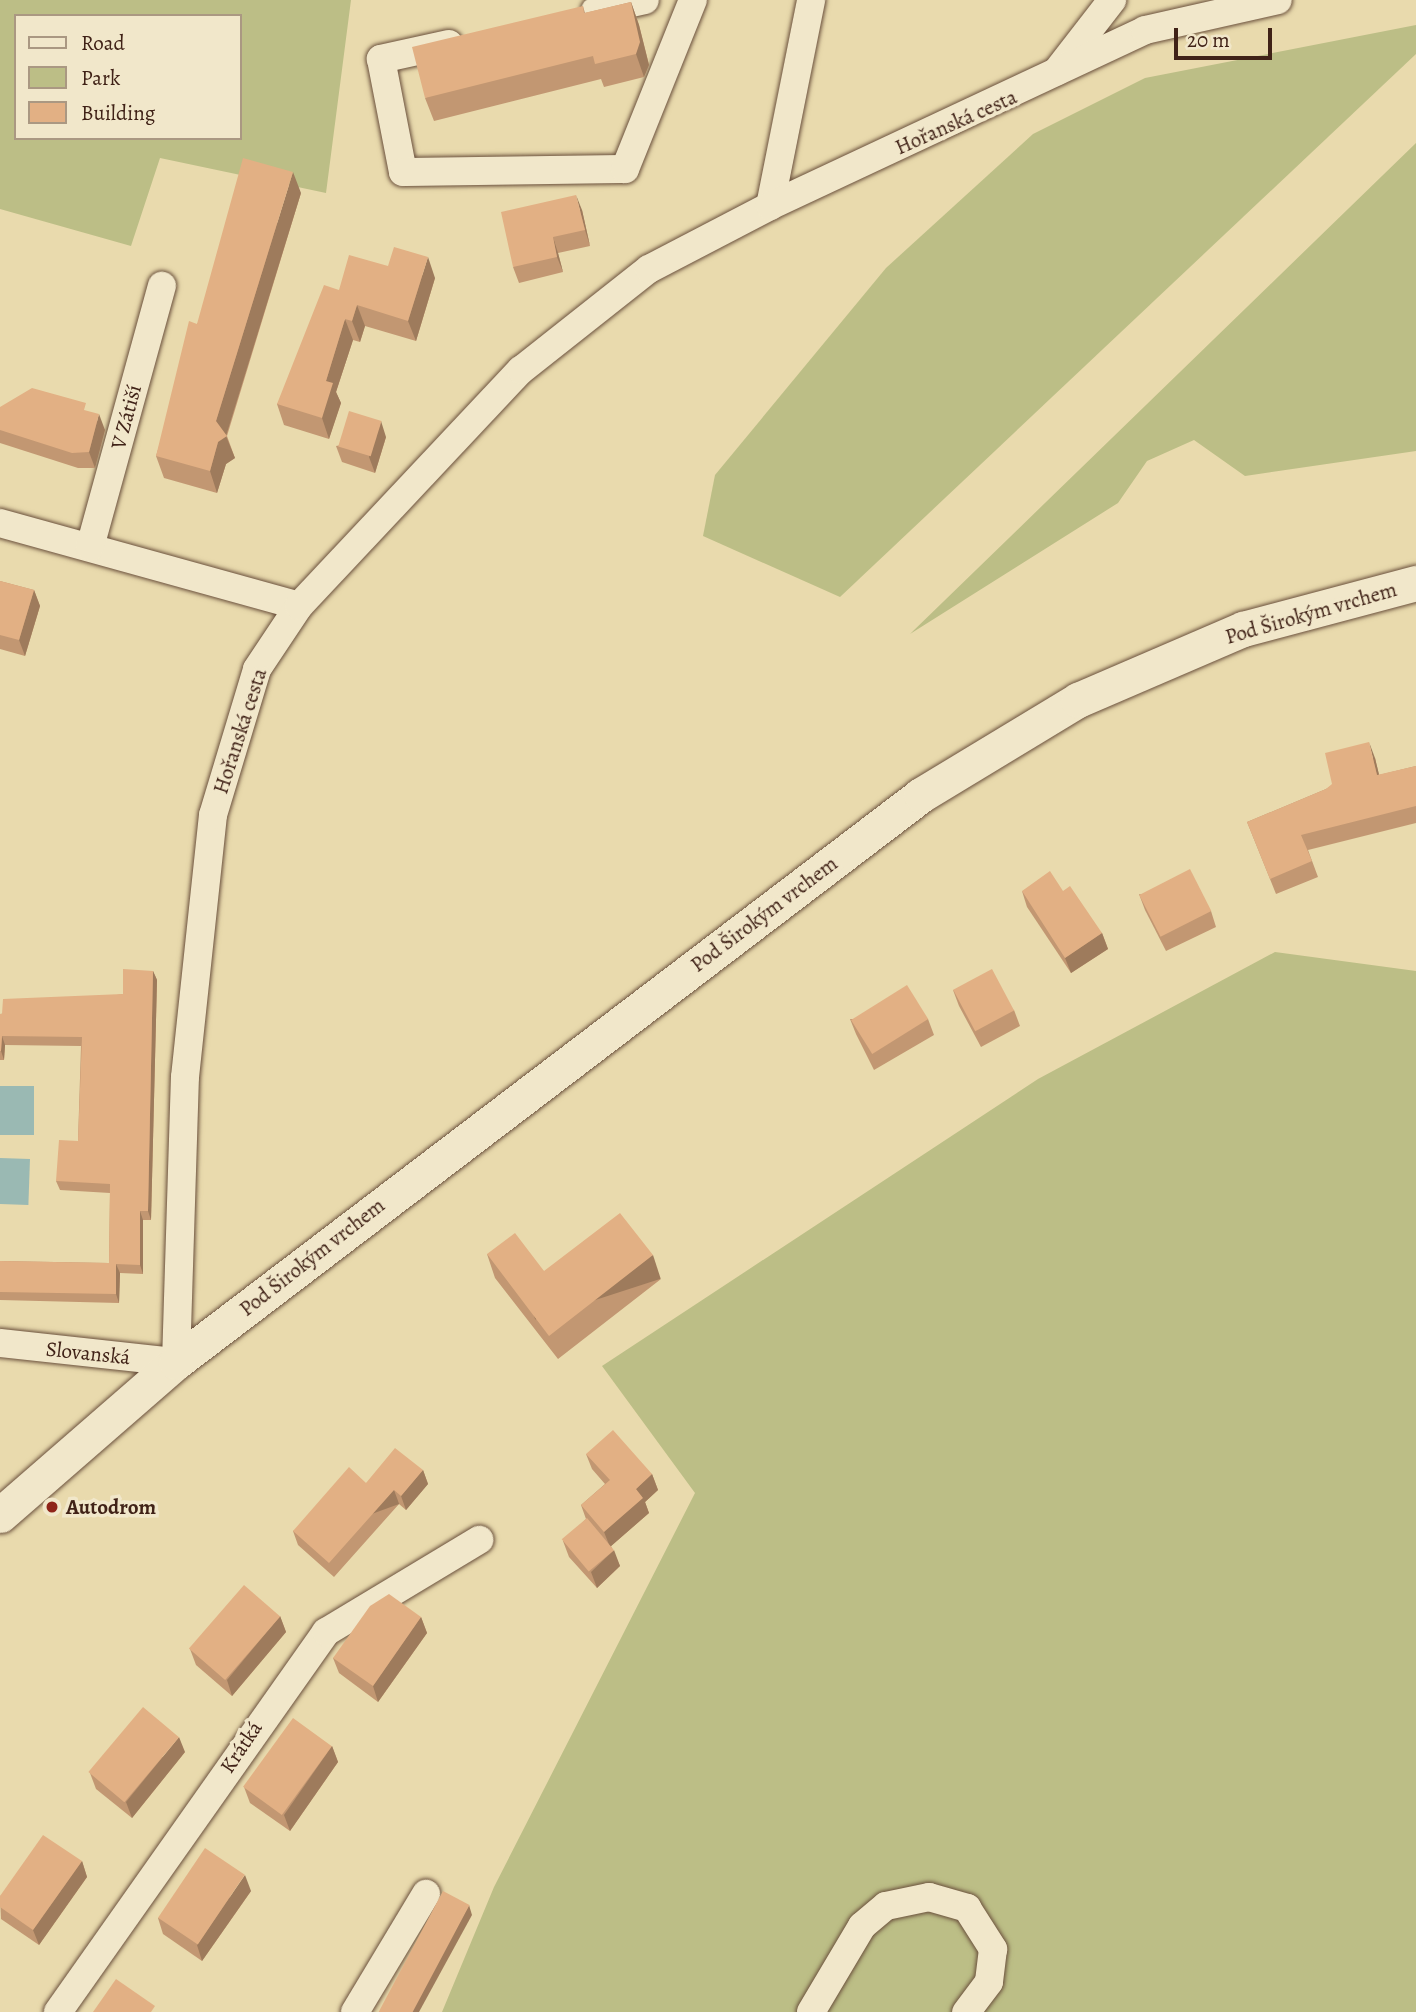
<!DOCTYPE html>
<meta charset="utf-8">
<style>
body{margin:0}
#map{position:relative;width:1416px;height:2012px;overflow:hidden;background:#e9daad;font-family:Alegreya,serif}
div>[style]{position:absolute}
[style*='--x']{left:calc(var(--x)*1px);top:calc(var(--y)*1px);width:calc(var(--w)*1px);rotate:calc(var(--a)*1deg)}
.green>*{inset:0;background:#bcbe86}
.water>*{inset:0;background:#9ab9b3;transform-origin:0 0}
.roads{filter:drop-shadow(0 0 2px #6a503c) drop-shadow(0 0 2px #6a503c)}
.minor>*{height:28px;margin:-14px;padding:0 14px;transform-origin:14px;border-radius:14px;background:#f1e7ca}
.tertiary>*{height:35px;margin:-17.5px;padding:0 17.5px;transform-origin:17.5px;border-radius:17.5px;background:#f1e7ca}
.wall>*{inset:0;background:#c29772}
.shaded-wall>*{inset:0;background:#9e7b5c;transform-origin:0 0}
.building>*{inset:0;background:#e2b084;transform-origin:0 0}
.dots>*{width:19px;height:19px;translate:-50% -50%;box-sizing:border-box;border:4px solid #f1e7ca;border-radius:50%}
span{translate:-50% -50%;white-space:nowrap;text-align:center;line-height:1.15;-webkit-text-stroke:7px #f1e7ca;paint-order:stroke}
.street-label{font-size:21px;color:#402217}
.poi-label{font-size:21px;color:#402217;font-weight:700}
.left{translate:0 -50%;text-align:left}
.legend{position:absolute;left:14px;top:14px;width:228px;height:126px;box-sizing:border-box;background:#f1e7ca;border:2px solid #aa9882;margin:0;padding:9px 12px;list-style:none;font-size:21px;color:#402217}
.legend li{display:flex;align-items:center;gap:14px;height:35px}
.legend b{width:35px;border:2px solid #aa9882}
.scale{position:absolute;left:1174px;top:28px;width:98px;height:32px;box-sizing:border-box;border:4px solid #402217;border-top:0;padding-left:9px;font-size:21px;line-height:24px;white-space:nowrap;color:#402217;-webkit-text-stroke:5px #f1e7ca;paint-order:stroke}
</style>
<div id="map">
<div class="green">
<i style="clip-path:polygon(evenodd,0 0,351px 0,326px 193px,160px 158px,131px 246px,0 209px,0 0,16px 16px,240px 16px,240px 138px,16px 138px,16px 16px)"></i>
<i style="clip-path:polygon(1416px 25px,1416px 54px,840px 597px,703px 536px,715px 475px,886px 268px,1033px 134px,1145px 78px)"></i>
<i style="clip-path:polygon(1416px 143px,1416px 451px,1245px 476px,1194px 440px,1147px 461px,1118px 503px,910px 634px)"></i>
<i style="clip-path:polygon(1275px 952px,1416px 971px,1416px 2012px,442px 2012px,494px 1887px,695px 1493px,602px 1366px,1038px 1079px)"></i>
</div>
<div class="water">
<i style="left:0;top:1086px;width:34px;height:49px"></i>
<i style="left:0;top:1158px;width:30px;height:46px;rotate:2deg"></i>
</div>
<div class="roads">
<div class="minor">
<i style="--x:595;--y:11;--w:51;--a:-12.4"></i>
<i style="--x:449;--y:44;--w:70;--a:167.6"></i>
<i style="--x:381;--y:59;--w:115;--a:79"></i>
<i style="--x:403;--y:172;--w:222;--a:-0.8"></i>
<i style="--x:625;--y:169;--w:182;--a:-68.1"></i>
<i style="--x:1057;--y:71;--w:90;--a:-52.2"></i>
<i style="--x:770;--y:206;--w:210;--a:-78.7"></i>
<i style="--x:0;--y:523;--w:310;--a:15.5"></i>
<i style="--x:90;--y:547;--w:271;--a:-74.6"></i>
<i style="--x:0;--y:1343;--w:177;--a:6.2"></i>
<i style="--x:176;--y:1362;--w:285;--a:-88.2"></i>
<i style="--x:185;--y:1077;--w:263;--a:-83.9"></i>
<i style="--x:213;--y:815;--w:152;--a:-73.2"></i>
<i style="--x:257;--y:669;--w:76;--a:-56.3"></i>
<i style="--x:299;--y:606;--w:324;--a:-46.8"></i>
<i style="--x:521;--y:370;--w:163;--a:-38.3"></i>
<i style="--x:649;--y:269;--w:136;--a:-27.5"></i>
<i style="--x:770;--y:206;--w:414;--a:-25.1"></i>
<i style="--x:1145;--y:30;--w:136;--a:-12.7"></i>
<i style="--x:58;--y:2012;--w:465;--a:-54.8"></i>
<i style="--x:326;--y:1632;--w:179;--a:-31"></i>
<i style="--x:355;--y:2012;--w:138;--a:-59"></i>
<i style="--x:811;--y:2012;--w:100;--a:-59.3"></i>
<i style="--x:862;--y:1926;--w:31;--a:-40"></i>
<i style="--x:886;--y:1906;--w:44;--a:-11.8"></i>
<i style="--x:929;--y:1897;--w:40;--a:16"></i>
<i style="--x:967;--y:1908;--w:49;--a:57.6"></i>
<i style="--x:993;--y:1949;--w:33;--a:97"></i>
<i style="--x:989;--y:1982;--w:38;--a:127"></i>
</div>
<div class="tertiary">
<i style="--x:0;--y:1515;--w:233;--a:-41"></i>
<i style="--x:176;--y:1362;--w:936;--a:-37.27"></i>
<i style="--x:921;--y:795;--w:184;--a:-31.2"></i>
<i style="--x:1078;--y:700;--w:180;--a:-23.3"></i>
<i style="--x:1243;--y:629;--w:179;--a:-14.9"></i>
</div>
</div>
<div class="wall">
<i style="clip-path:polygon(631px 2px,639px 25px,649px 65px,644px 77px,604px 87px,601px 79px,434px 121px,425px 98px,583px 6px,585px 13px)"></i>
<i style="clip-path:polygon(301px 193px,227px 436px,235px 458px,226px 464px,217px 493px,164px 478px,156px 456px,197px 324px)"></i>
<i style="clip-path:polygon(582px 210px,590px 246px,558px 253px,563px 272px,519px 283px,513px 267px)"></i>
<i style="clip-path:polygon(388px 266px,435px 278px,416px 341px,365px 326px,360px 342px,353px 340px,336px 392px,341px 403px,329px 439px,284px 425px,277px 404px)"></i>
<i style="clip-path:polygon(0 407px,89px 412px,105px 430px,95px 468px,78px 468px,0 443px)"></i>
<i style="clip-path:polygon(386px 437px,375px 473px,342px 462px,336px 446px)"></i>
<i style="clip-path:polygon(0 581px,34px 590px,40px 606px,25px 656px,0 649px)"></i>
<i style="clip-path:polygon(1375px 758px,1379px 775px,1416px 766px,1416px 823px,1308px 850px,1318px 877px,1276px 894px,1247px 822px,1326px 789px)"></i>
<i style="clip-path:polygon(1022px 891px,1102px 933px,1108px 949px,1071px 973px,1027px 907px)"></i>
<i style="clip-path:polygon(1139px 894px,1211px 911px,1216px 927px,1166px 951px,1145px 910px)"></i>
<i style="clip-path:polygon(153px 971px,157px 980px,151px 1220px,143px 1220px,143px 1274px,120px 1273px,119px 1303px,0 1300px,0 1261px,109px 1263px,110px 1193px,60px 1190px,56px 1181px,78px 1141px,81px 1046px,5px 1045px,4px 1060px,0 1060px,0 1014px,123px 994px)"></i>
<i style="clip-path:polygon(953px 990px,1014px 1010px,1020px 1026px,981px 1047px,959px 1006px)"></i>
<i style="clip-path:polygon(850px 1019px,928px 1019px,934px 1035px,874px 1070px,856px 1034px)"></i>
<i style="clip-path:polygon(487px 1254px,544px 1271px,661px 1279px,558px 1359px,495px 1278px)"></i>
<i style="clip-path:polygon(586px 1454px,652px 1474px,658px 1490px,645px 1502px,649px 1513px,611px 1546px,620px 1566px,597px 1588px,569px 1557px,563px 1541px,586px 1519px,581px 1505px,605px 1484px,592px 1469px)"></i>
<i style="clip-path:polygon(423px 1470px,428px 1484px,406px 1510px,399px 1504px,334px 1577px,298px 1545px,293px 1531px,366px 1483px)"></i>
<i style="clip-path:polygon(280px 1616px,286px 1632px,232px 1696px,196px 1665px,190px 1649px)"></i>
<i style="clip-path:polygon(421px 1617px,427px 1633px,378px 1702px,339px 1673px,333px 1658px)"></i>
<i style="clip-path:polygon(332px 1746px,338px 1762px,290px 1831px,250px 1803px,244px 1787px)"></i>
<i style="clip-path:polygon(185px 1752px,132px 1818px,96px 1789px,90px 1773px)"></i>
<i style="clip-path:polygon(82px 1861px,87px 1877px,39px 1945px,1px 1919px,0 1896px)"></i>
<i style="clip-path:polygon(251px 1891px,202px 1961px,163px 1934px,158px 1918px)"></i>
</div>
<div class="shaded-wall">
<i style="clip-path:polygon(631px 2px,639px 25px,649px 65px,644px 77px,636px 54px)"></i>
<i style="clip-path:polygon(293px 172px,301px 193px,226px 436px,235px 458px,226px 464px,217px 493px,210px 471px,218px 442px,216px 421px)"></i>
<i style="clip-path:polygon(576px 195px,582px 210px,590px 246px,585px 230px)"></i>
<i style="clip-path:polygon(553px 237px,558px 253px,563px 272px,557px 257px)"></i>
<i style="clip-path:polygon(428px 257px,435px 278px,416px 341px,408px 321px)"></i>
<i style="clip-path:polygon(357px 305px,365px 326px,360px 342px,352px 321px)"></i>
<i style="clip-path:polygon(345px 319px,353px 340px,336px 392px,341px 403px,329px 439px,322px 418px,326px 381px)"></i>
<i style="clip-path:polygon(99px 414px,105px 430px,95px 468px,89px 452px)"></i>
<i style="clip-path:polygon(381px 421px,386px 437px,375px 473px,369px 457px)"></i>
<i style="clip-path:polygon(34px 590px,40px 606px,25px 656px,19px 640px)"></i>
<i style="clip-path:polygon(1369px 742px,1375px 758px,1383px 791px,1377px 775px)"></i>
<i style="clip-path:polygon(1102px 933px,1108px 949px,1071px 973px,1065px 958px)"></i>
<i style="clip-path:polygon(153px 971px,157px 980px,151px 1220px,148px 1211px)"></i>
<i style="clip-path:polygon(2px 1036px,5px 1045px,4px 1060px,1px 1051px)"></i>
<i style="clip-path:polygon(140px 1211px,143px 1220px,143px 1274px,140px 1265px)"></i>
<i style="left:653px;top:1255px;width:25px;height:132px;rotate:72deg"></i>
<i style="clip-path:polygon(116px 1264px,120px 1273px,119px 1303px,116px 1294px)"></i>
<i style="clip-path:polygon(423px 1470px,428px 1484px,406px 1510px,401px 1496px)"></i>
<i style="clip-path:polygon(652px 1474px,658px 1490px,645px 1502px,649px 1513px,610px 1547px,604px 1532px,636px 1489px)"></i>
<i style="left:394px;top:1490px;width:15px;height:98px;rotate:70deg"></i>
<i style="clip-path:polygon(614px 1550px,620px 1566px,597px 1588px,591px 1572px)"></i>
<i style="clip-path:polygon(280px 1616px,286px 1632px,232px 1696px,227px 1680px)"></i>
<i style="clip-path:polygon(421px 1617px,427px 1633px,378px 1702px,373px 1686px)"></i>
<i style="clip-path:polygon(179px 1737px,185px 1752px,132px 1818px,126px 1802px)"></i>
<i style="clip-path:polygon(332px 1746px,338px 1762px,290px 1831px,284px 1815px)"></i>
<i style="clip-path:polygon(82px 1861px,87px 1877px,39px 1945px,33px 1930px)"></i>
<i style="clip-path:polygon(245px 1875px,251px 1891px,202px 1961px,197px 1945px)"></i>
<i style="clip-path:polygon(469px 1905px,472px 1915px,419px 2012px,410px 2012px)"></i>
</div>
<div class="building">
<i style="clip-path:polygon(631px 2px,640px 42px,636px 54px,595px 64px,593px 56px,425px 98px,412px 47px,583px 6px,584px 13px)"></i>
<i style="clip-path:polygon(243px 158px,293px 172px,216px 421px,227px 436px,218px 442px,210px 471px,156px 456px,189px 321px,197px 324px)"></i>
<i style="clip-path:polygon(576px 195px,585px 230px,553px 237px,557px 257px,513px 267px,501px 212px)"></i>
<i style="clip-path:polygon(394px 247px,428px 257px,408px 321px,357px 305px,352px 321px,345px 319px,326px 381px,333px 383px,322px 418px,277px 404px,324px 285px,339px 290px,349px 255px,388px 266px)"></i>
<i style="clip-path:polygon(32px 388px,86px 403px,84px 410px,99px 414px,89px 452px,72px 453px,0 430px,0 407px)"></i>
<i style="left:349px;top:411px;width:34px;height:37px;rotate:17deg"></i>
<i style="clip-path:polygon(0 581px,34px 590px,19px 640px,0 635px)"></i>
<i style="clip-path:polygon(1369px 742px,1377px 775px,1416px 766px,1416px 806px,1301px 835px,1312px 861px,1270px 879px,1247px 822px,1326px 789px,1332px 784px,1325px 753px)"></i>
<i style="left:1190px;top:869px;width:47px;height:57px;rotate:63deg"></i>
<i style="clip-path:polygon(1050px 871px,1063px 891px,1070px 886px,1102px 933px,1065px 958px,1022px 891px)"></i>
<i style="clip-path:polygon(123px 969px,153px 971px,148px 1211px,140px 1211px,140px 1265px,116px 1264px,116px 1294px,0 1292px,0 1261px,109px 1263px,110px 1184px,56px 1181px,59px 1140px,78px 1141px,82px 1037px,2px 1036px,1px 1051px,0 1051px,0 1014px,2px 1014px,3px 999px,123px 994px)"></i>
<i style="left:992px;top:969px;width:47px;height:44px;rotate:62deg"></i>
<i style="left:907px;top:985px;width:40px;height:66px;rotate:58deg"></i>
<i style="clip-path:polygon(620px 1213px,653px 1255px,549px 1336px,487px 1254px,515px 1233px,544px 1271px)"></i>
<i style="clip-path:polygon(613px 1430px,652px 1474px,636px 1489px,643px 1498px,604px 1532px,581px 1505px,610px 1480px,586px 1454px)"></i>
<i style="clip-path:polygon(395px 1448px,423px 1470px,401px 1496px,394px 1490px,329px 1563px,293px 1531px,349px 1467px,366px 1483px)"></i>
<i style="left:587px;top:1518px;width:42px;height:33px;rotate:50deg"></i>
<i style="left:244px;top:1585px;width:48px;height:84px;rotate:41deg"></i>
<i style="clip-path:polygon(389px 1594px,421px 1617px,373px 1686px,333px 1658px,370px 1606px)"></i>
<i style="left:143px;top:1707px;width:47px;height:85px;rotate:40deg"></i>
<i style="left:293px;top:1718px;width:48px;height:85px;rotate:36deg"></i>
<i style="clip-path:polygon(43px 1835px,82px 1861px,33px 1930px,0 1907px,0 1896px)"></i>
<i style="left:205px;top:1848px;width:48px;height:84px;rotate:34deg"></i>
<i style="left:443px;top:1891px;width:30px;height:138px;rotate:28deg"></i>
<i style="clip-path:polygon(116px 1979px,155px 2006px,151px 2012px,93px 2012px)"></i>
</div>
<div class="dots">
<i style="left:52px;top:1507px;background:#8f2418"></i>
</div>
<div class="street-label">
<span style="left:956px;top:122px;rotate:-24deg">Hořanská cesta</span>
<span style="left:126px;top:417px;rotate:-75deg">V Zátiší</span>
<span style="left:1311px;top:613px;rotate:-16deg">Pod Širokým vrchem</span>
<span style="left:240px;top:731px;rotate:-72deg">Hořanská cesta</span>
<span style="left:764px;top:914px;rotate:-37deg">Pod Širokým vrchem</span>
<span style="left:312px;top:1257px;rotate:-38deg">Pod Širokým vrchem</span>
<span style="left:88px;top:1353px;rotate:6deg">Slovanská</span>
<span style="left:241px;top:1747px;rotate:-56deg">Krátká</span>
</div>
<div class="poi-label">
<span class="left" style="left:66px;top:1507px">Autodrom</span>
</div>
<ul class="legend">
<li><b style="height:9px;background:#f1e7ca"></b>Road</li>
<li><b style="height:19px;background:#bcbe86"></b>Park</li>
<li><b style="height:19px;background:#e2b084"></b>Building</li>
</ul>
<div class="scale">20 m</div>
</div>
